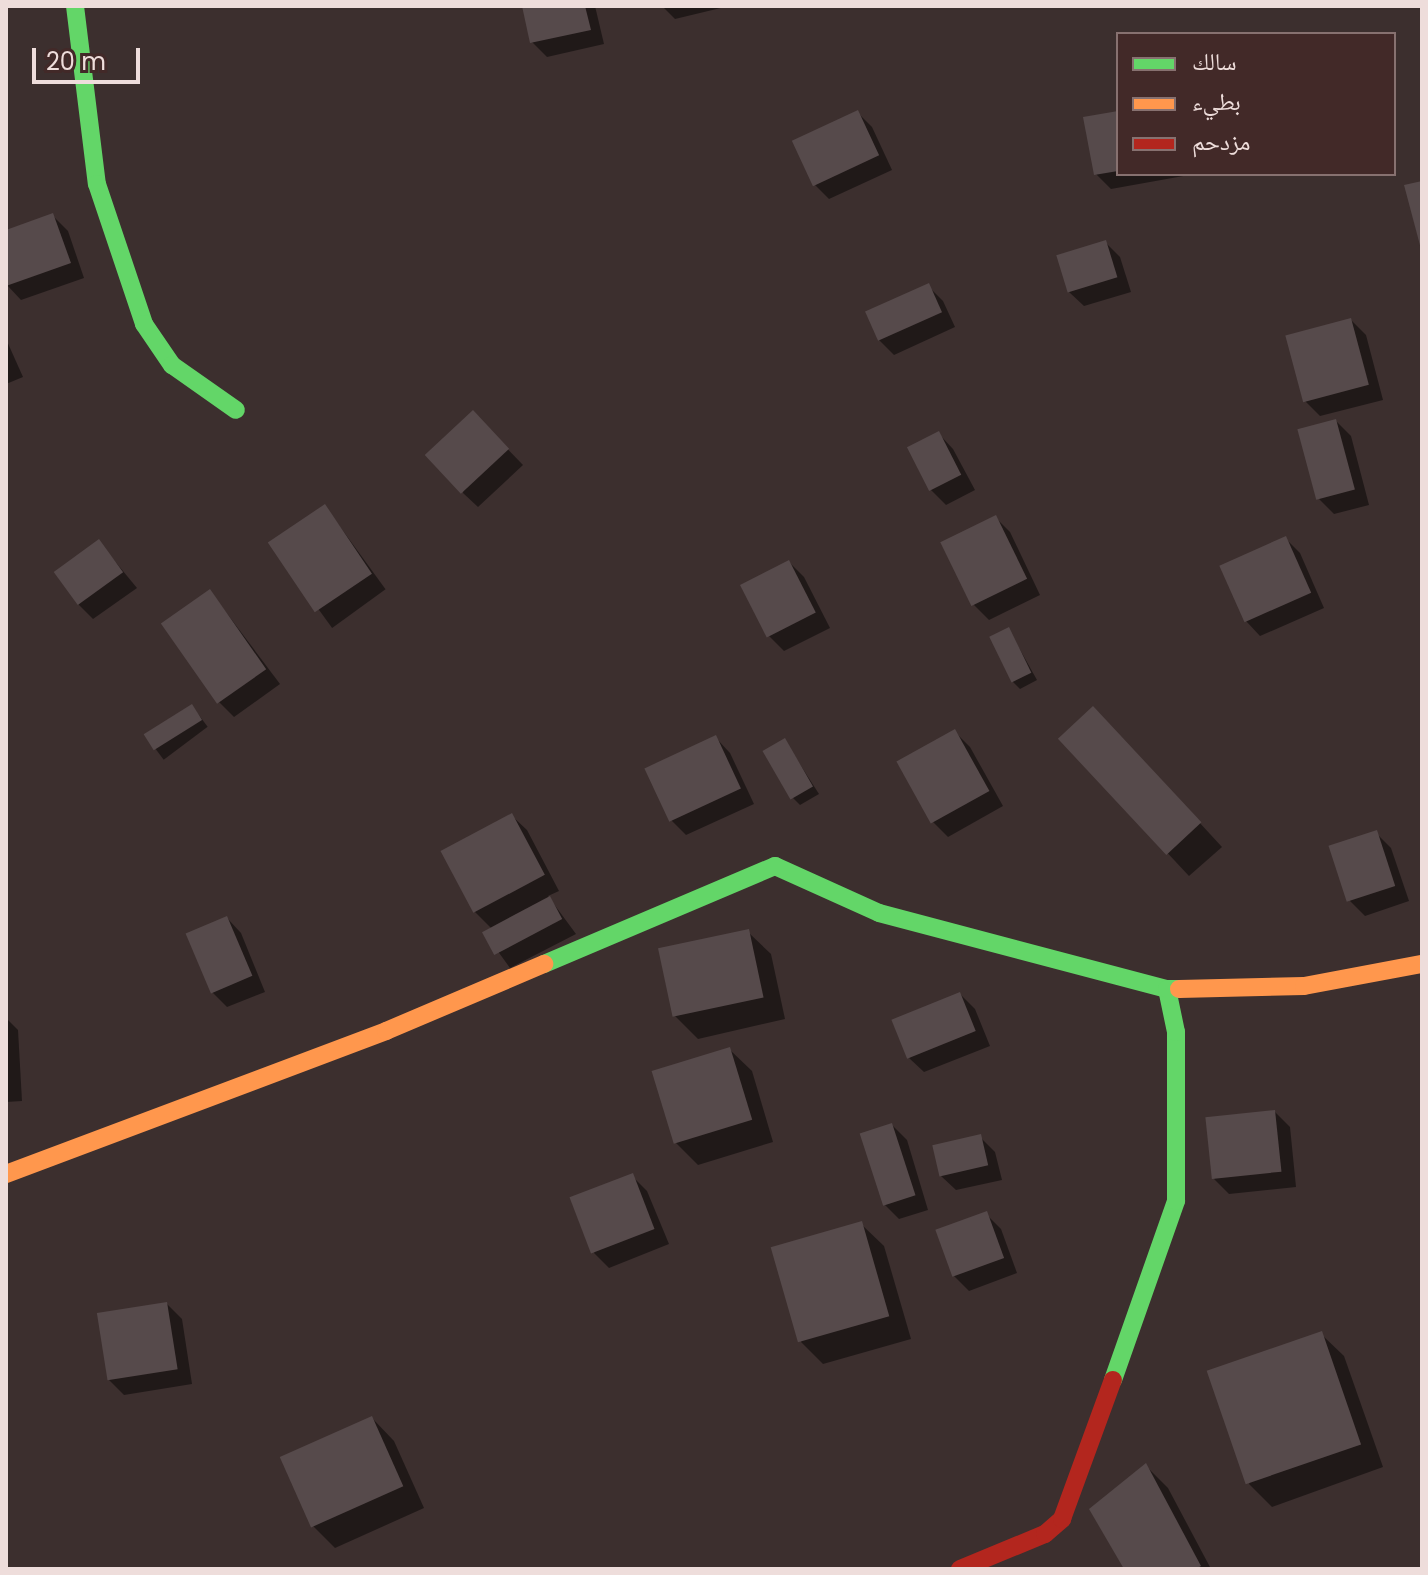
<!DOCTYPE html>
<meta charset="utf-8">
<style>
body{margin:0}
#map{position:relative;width:1428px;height:1575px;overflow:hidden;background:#3c2f2e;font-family:Poppins,"Noto Naskh Arabic",sans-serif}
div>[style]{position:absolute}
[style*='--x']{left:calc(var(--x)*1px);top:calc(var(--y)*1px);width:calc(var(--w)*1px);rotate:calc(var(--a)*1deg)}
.shadow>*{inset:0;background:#0007;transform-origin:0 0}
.building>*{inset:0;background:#564a4b;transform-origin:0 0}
.fast>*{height:18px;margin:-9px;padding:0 9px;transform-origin:9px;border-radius:9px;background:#63d668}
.slow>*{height:18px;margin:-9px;padding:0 9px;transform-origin:9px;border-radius:9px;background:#ff974d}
.jam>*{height:18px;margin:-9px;padding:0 9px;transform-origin:9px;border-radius:9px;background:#b3261e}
span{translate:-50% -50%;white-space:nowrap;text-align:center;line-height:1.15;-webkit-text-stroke:7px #422928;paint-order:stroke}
.frame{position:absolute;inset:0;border:8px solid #eedddb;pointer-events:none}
.legend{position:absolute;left:1116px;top:32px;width:280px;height:144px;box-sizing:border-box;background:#422928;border:2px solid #877170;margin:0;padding:10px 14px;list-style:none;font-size:24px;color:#eedddb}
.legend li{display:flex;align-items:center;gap:16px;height:40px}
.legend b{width:40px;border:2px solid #877170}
.scale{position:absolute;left:32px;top:48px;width:108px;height:36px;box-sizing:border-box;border:4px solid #eedddb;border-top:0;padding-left:10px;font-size:24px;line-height:28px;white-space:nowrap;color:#eedddb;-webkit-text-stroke:6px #422928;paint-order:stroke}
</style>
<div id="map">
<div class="shadow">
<i style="clip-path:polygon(524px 6px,595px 6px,604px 44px,547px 57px,532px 42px)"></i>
<i style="clip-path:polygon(662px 6px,729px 6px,675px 19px)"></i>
<i style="clip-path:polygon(857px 112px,872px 127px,892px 170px,829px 199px,814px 184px)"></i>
<i style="clip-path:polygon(1118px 113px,1118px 174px,1189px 175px,1111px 189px,1096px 174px)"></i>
<i style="clip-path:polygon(53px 216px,68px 231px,84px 278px,21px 300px,6px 284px,6px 232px)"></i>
<i style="clip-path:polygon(1105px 242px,1120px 257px,1131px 292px,1084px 306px,1069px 292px)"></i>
<i style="clip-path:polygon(928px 286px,943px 301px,955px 327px,894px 355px,879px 340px)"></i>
<i style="clip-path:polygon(1351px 320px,1366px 335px,1383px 400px,1320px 416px,1305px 401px)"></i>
<i style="clip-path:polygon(6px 339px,23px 377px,6px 384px)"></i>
<i style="clip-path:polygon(473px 413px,523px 465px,478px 507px,463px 493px)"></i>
<i style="clip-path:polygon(1336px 421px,1351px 436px,1369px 505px,1334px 514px,1319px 499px)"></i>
<i style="clip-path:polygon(939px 434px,953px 449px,975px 490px,946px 505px,931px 490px)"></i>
<i style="left:325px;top:506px;width:103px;height:66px;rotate:54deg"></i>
<i style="clip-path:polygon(995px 517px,1010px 532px,1040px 595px,989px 620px,974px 605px)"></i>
<i style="clip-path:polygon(1285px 538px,1300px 553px,1324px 608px,1260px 636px,1246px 621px)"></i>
<i style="clip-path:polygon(99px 542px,137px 588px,93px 619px,78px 604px)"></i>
<i style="clip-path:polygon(789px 562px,804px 577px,830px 628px,784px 651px,769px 636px)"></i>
<i style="clip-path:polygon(210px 591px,280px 684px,234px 717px,219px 702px)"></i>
<i style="clip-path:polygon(1009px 630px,1037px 680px,1020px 689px,1013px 682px)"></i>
<i style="left:192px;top:706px;width:26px;height:55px;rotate:53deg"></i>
<i style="clip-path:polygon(1115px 731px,1222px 847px,1189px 876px,1061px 739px)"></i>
<i style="clip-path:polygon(955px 732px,970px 747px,1003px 806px,948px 837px,933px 822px)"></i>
<i style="clip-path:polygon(716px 738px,730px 753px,754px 804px,686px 835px,671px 820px)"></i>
<i style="clip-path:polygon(785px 741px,819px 794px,800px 805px,793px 798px)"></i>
<i style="clip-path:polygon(512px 816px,527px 830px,559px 891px,548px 896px,576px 934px,510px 968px,484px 932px,491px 928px,475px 912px)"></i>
<i style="clip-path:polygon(1376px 833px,1391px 848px,1409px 901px,1365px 916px,1350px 901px)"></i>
<i style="clip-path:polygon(227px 918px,241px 933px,265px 992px,227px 1007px,212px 992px,188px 934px)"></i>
<i style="clip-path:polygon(748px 932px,771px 954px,785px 1019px,698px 1039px,675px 1016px)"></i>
<i style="clip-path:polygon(960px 994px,975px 1009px,990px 1046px,924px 1072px,909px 1058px)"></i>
<i style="clip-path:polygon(6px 1018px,18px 1030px,22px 1101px,6px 1102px)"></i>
<i style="clip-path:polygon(729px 1049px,752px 1071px,773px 1142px,698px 1165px,675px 1142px)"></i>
<i style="clip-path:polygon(1275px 1112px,1290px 1127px,1296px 1187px,1229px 1194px,1214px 1179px)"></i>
<i style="clip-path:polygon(892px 1125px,907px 1140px,928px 1210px,899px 1219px,884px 1204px)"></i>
<i style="clip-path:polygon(980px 1137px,995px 1152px,1002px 1180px,956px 1190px,941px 1176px)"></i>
<i style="clip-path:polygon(632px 1176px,647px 1191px,669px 1244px,609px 1268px,594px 1253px)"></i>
<i style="clip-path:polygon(986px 1214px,1001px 1229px,1017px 1273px,969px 1291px,954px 1276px)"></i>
<i style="clip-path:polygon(861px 1224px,884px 1246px,911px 1339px,823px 1364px,801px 1342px)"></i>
<i style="clip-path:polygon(167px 1304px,182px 1319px,192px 1384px,124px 1395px,109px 1380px)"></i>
<i style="clip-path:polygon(1321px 1334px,1344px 1356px,1383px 1467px,1272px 1507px,1249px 1484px)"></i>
<i style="clip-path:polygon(372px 1418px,394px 1441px,424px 1508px,335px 1548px,312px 1525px,282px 1458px)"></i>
<i style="clip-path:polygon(1146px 1466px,1168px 1488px,1211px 1569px,1126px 1569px)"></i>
</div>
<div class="building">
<i style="clip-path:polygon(522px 6px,585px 6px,591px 30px,530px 43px)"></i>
<i style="left:858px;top:110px;width:50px;height:73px;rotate:65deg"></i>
<i style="clip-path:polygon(1118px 111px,1118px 171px,1094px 175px,1083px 117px)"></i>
<i style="clip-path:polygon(1422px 181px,1422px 249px,1421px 249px,1404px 185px)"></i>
<i style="clip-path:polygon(53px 213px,71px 263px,6px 286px,6px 230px)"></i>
<i style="left:1106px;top:240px;width:39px;height:52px;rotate:73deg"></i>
<i style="left:929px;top:283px;width:32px;height:70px;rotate:66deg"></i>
<i style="left:1351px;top:318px;width:69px;height:68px;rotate:75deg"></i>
<i style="left:473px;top:410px;width:53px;height:66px;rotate:47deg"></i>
<i style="left:1336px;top:419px;width:73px;height:40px;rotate:75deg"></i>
<i style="left:939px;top:431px;width:49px;height:36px;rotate:63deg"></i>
<i style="left:325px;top:504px;width:84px;height:69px;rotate:56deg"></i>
<i style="left:996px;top:515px;width:71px;height:62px;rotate:64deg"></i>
<i style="left:1286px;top:536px;width:62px;height:73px;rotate:66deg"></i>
<i style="left:99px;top:539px;width:41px;height:56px;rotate:54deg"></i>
<i style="left:789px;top:560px;width:59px;height:55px;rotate:63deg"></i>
<i style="left:210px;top:589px;width:98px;height:60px;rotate:55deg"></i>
<i style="left:1009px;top:627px;width:51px;height:22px;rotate:64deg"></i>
<i style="left:192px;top:704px;width:19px;height:57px;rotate:58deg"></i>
<i style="left:1093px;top:706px;width:159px;height:48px;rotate:47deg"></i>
<i style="left:955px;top:729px;width:71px;height:67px;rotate:61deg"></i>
<i style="left:716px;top:735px;width:59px;height:79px;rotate:65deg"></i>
<i style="left:785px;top:738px;width:56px;height:26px;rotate:60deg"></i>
<i style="left:512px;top:813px;width:70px;height:81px;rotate:62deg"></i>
<i style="left:1377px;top:830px;width:59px;height:51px;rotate:72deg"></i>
<i style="left:550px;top:896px;width:26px;height:77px;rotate:62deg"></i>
<i style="left:227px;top:916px;width:65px;height:45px;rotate:67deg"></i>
<i style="left:749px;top:929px;width:70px;height:93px;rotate:78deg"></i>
<i style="left:960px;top:992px;width:42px;height:74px;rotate:68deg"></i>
<i style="left:730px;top:1047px;width:76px;height:82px;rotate:73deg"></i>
<i style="left:1275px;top:1110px;width:62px;height:70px;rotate:84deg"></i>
<i style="left:892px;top:1123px;width:76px;height:34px;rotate:72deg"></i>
<i style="left:981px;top:1134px;width:32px;height:50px;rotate:77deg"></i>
<i style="left:633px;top:1173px;width:60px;height:68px;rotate:69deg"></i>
<i style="left:987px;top:1211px;width:50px;height:55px;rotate:70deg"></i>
<i style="left:862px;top:1221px;width:99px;height:95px;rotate:74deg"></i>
<i style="left:167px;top:1302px;width:68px;height:71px;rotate:81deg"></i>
<i style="left:1322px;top:1331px;width:120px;height:122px;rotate:71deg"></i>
<i style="left:372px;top:1416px;width:77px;height:101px;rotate:66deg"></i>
<i style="clip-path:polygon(1146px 1463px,1201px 1566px,1196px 1569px,1124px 1569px,1089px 1509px)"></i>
</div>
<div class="fast">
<i style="--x:75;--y:6;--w:179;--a:83"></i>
<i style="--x:97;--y:184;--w:148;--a:71.4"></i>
<i style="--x:144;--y:324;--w:50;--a:55.7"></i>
<i style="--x:172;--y:365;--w:78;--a:35.1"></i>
<i style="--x:544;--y:964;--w:251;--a:-23"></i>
<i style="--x:775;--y:866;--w:114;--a:24.3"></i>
<i style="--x:879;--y:913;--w:298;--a:14.8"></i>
<i style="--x:1113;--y:1380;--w:190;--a:-70.6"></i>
<i style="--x:1176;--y:1201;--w:169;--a:-90"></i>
<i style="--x:1176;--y:1032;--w:44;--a:-101.8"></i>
<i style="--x:1167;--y:989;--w:12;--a:0"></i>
</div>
<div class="slow">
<i style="--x:1179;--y:989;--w:125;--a:-1.4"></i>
<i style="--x:1304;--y:986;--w:120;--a:-10.6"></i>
<i style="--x:6;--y:1174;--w:406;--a:-20.6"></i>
<i style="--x:386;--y:1031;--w:172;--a:-23"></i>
</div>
<div class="jam">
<i style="--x:960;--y:1569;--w:92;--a:-22.4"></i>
<i style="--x:1045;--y:1534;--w:23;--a:-41"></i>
<i style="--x:1062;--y:1519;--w:148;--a:-69.9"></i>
</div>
<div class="frame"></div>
<ul class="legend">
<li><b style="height:10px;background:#63d668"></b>سالك</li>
<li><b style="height:10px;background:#ff974d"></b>بطيء</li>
<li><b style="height:10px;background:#b3261e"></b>مزدحم</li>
</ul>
<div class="scale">20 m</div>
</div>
